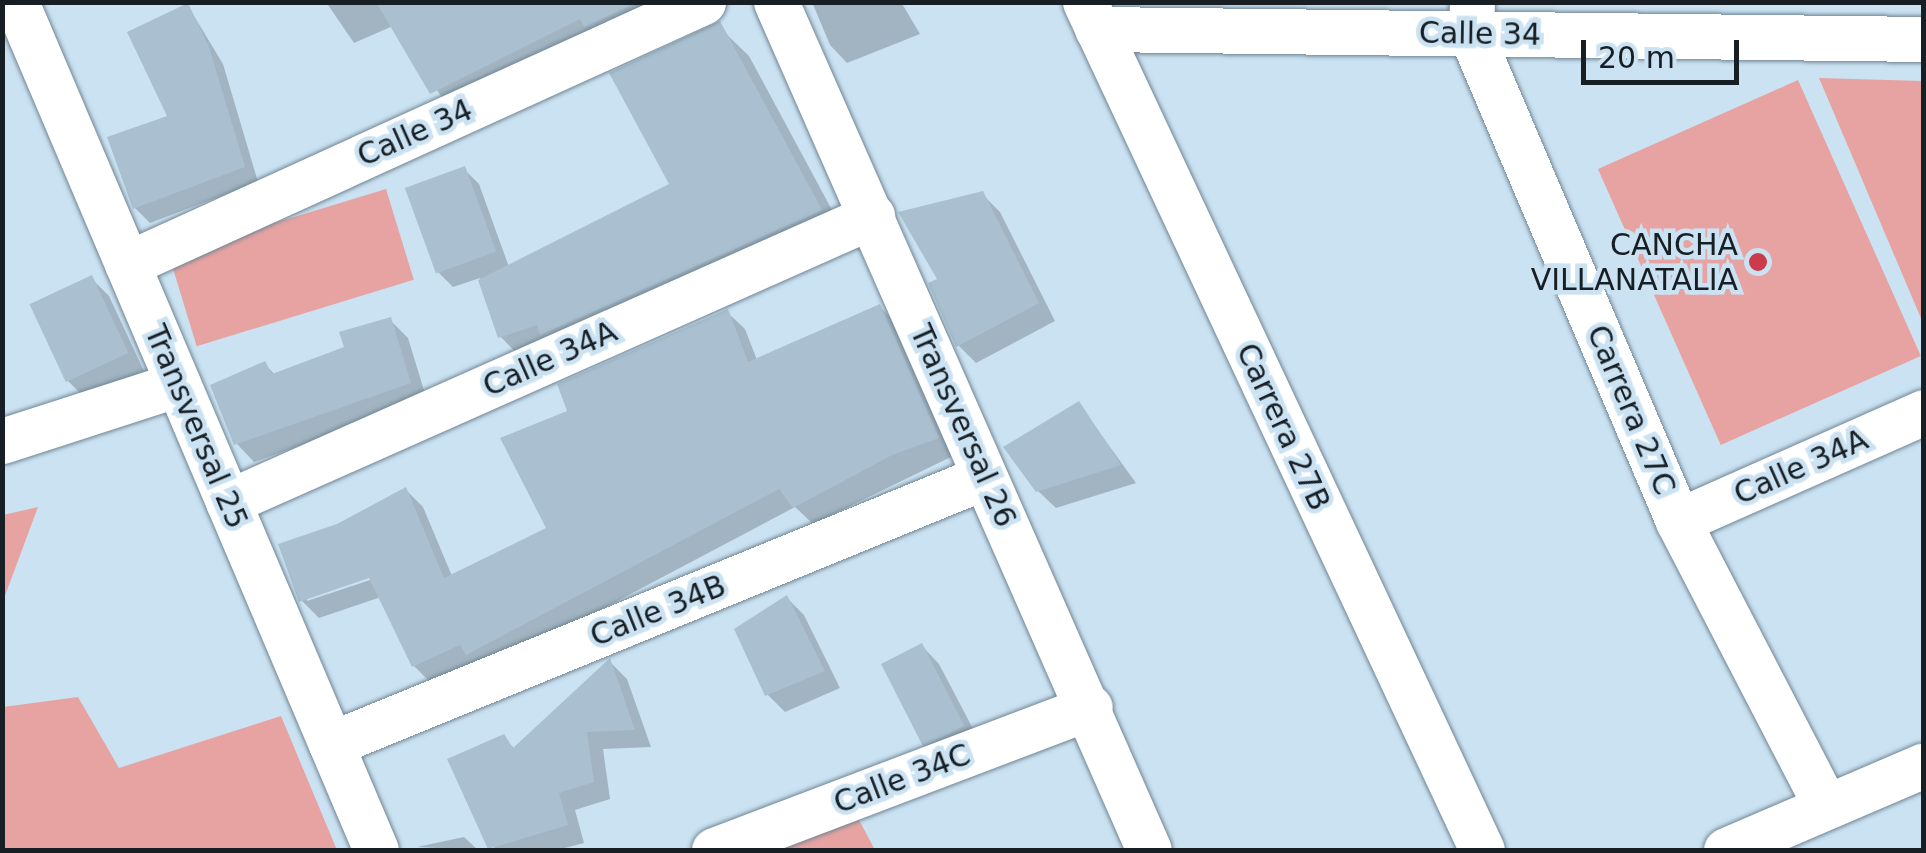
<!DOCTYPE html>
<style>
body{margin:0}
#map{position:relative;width:1926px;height:853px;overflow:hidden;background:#cbe2f2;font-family:"DejaVu Sans",sans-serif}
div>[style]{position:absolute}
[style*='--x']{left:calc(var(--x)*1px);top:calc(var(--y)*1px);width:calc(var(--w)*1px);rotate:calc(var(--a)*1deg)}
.green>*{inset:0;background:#e7a3a2;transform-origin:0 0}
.shadow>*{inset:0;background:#0003}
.building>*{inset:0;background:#aac0d0;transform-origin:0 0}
.roads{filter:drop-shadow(0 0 2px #708594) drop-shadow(0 0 2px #708594)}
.street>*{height:45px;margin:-22.5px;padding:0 22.5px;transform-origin:22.5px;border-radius:22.5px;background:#fff}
.dots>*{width:28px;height:28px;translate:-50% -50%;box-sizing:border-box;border:5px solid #cbe2f2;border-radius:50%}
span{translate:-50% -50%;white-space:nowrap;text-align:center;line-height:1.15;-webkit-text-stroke:9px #cbe2f2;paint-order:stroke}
.street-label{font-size:30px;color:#171f25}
.poi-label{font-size:30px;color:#171f25}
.right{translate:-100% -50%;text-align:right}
.frame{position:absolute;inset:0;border:5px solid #171f25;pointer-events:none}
.scale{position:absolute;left:1581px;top:40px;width:158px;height:45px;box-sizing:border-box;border:5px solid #171f25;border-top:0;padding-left:12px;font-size:30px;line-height:35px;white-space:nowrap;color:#171f25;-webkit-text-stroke:8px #cbe2f2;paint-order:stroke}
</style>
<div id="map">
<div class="green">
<i style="clip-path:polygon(1819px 78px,1923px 81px,1923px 323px)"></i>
<i style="left:1798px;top:80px;width:302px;height:219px;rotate:66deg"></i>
<i style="left:386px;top:189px;width:95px;height:227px;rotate:73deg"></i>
<i style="clip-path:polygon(38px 507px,3px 601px,3px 515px)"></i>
<i style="clip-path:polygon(78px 697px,119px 768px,281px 716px,337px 850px,3px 850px,3px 707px)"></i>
<i style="clip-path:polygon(858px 818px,875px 850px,767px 850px)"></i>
</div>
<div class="shadow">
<i style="clip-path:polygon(326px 2px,664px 2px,450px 109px,393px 26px,354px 43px)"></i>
<i style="clip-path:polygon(812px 2px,901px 2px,920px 34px,847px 63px,830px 45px)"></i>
<i style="clip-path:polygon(188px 6px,223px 64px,258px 182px,150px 223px,135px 208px,171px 117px)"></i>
<i style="clip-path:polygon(722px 30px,749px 56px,846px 236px,526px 363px,500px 336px,480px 278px,453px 287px,438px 272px,464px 169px,479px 184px,509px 267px,672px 185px)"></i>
<i style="clip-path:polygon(982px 194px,1000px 212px,1055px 321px,976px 363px,958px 345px,941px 281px)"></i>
<i style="clip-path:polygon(91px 278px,109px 296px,144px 371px,85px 398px,67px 380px)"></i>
<i style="clip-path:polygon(evenodd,880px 307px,897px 324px,955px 455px,813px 524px,795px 507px,485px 671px,431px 683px,414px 666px,381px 597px,319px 618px,301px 600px,338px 527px,406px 490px,423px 507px,452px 576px,550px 529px,570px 412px,727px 312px,745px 329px,757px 360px,880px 307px,381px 571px,382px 576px,307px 601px,307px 596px,381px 571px)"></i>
<i style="clip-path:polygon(390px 320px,408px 338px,427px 400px,254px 462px,237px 444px,265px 364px,275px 375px,347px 349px)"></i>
<i style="clip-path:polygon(1079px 404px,1136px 483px,1056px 508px,1038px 491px)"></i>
<i style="clip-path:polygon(787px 598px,804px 615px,840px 688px,785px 712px,767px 694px)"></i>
<i style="clip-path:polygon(922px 646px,939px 664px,981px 744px,940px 760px,922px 742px)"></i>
<i style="clip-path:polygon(610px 662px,627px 679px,651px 747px,603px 749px,610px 799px,575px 810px,584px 843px,557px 850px,494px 850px,503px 737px,515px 749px)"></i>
<i style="clip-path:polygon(464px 837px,478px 850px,417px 847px)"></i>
</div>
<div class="building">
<i style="clip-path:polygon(376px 2px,638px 2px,584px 27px,580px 19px,430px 94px)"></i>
<i style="clip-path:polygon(188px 3px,209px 47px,245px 167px,133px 209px,107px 137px,167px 116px,127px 32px)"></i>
<i style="clip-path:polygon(720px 21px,822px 210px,540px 335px,537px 325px,498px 338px,478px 280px,669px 184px,609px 73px)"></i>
<i style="left:465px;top:166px;width:91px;height:64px;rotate:70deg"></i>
<i style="clip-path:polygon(983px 191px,1039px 303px,956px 347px,928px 283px,937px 279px,898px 212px)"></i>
<i style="left:92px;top:275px;width:86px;height:69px;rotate:65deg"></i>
<i style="clip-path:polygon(880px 304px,939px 438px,892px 455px,793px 508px,779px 489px,466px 655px,460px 645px,412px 667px,369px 578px,299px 602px,278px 544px,337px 524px,406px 487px,444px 578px,546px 528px,500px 438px,567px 411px,557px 384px,728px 309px,748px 362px)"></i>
<i style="clip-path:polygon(391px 317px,411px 383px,234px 445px,210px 385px,265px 361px,272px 374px,344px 347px,339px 332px)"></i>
<i style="clip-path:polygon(1079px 401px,1121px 465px,1036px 492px,1003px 447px)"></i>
<i style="clip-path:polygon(787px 595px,825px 671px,765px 696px,734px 629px)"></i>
<i style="left:922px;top:643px;width:93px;height:46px;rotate:63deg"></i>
<i style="clip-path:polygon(610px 658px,635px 730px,587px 732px,594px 782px,559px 793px,568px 825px,488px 849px,447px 759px,504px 734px,513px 748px)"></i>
</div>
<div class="roads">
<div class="street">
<i style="--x:16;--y:2;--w:921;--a:67"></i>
<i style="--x:776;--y:2;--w:926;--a:66.26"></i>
<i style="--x:1085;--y:2;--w:936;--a:64.91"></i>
<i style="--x:1472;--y:2;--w:32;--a:92"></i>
<i style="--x:1471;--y:34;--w:529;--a:66.97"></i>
<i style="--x:1678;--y:521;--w:320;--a:62.6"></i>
<i style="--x:1097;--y:29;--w:827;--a:0.69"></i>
<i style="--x:127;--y:264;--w:633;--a:-24.46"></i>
<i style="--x:2;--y:441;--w:185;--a:-17.9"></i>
<i style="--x:228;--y:502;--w:705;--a:-23.95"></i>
<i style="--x:1678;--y:521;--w:269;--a:-23.9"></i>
<i style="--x:331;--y:744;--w:705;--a:-22.24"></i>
<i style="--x:714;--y:850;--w:402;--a:-20.8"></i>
<i style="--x:1726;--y:850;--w:215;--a:-23.2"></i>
</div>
</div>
<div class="dots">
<i style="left:1758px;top:262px;background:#cb3b49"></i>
</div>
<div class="street-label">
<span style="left:1480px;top:34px;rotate:1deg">Calle 34</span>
<span style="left:415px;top:133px;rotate:-24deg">Calle 34</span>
<span style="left:550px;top:359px;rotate:-24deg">Calle 34A</span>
<span style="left:1631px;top:410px;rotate:67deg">Carrera 27C</span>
<span style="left:963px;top:426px;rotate:66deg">Transversal 26</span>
<span style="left:196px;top:427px;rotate:67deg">Transversal 25</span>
<span style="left:1283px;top:427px;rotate:65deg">Carrera 27B</span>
<span style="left:1801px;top:467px;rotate:-24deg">Calle 34A</span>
<span style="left:658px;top:611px;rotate:-22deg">Calle 34B</span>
<span style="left:902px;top:779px;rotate:-21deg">Calle 34C</span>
</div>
<div class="poi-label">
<span class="right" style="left:1738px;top:262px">CANCHA<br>VILLANATALIA</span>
</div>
<div class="frame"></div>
<div class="scale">20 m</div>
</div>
